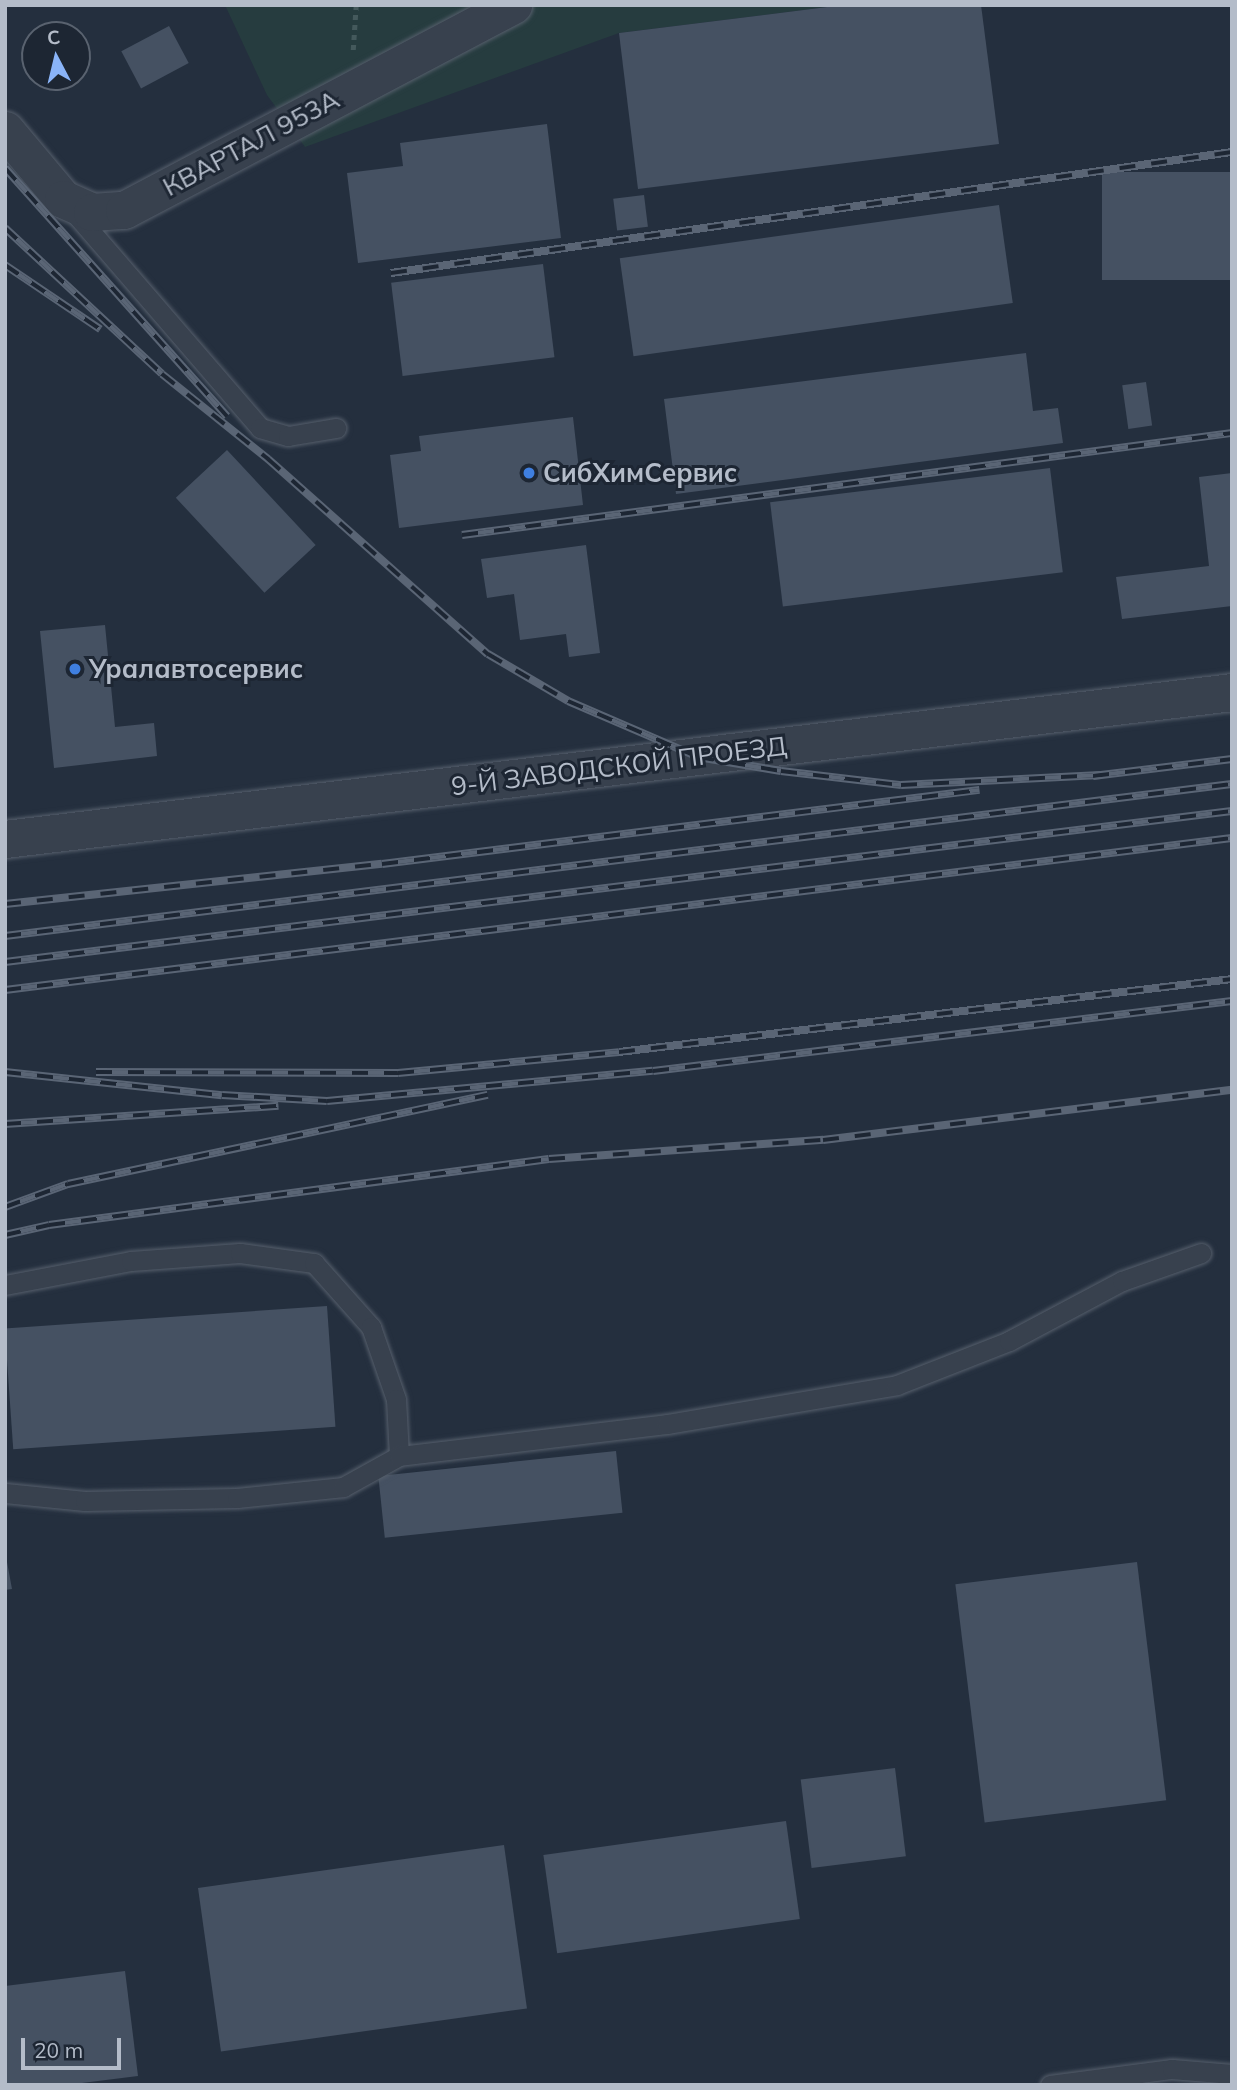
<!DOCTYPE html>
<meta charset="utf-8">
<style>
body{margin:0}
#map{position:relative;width:1237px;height:2090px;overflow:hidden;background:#242f3e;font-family:Mulish,sans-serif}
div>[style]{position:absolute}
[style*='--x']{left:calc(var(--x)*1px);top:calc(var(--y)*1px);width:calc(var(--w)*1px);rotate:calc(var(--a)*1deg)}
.green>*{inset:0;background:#263c3f}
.building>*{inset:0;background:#455162;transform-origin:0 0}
.path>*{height:4.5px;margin-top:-2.25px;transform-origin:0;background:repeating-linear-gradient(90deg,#44595c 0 5px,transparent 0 10px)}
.roads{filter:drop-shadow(0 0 2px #565f6c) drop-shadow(0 0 2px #565f6c)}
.service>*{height:19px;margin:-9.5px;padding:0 9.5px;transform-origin:9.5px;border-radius:9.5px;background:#38414e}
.minor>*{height:37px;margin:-18.5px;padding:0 18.5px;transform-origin:18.5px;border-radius:18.5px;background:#38414e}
.rail>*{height:8px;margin-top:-4px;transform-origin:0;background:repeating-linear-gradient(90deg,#1d2633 0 16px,#5a6575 0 32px);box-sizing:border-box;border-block:2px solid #5a6575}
.dots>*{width:19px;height:19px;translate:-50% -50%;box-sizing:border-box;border:4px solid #1d2633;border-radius:50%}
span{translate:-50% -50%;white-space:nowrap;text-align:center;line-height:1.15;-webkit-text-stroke:6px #1d2633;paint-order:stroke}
.street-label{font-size:26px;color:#b4bcc9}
.poi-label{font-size:26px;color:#b4bcc9;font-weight:700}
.left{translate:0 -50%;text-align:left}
.frame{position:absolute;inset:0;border:7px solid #b4bcc9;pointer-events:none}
.north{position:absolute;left:21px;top:21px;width:70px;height:70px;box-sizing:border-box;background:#1d2633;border:2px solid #59626f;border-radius:50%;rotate:353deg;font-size:19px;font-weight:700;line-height:28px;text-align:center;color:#b4bcc9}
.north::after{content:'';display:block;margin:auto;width:24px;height:32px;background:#8ab4f8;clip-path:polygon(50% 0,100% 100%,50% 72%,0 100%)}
.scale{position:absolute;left:21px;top:2038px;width:100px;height:32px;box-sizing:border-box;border:4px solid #b4bcc9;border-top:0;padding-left:9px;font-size:21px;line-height:24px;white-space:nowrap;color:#b4bcc9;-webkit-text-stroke:5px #1d2633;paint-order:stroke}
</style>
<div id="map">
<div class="green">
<i style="clip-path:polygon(225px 5px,843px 5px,619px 33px,305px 147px,267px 95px)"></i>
</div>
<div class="building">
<i style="clip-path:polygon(843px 5px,981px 5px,999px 144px,638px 189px,619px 33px)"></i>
<i style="left:169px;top:26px;width:42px;height:54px;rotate:62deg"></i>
<i style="clip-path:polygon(547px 124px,561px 238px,358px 263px,347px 173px,403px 166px,400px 143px)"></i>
<i style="left:1232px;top:172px;width:108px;height:130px;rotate:90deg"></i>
<i style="left:644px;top:195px;width:32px;height:31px;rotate:83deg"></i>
<i style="left:999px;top:205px;width:99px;height:383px;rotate:82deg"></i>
<i style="left:543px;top:264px;width:94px;height:153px;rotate:83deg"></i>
<i style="clip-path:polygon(1026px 353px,1033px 411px,1058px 408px,1063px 443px,676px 494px,664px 399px)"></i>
<i style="left:1146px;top:382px;width:44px;height:24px;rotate:82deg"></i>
<i style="clip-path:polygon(573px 417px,583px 505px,399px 528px,390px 455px,421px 451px,419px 436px)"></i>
<i style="left:227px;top:450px;width:130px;height:70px;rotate:47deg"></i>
<i style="left:1050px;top:468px;width:105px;height:282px;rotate:83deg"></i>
<i style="clip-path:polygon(1232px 473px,1232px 606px,1122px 619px,1116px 577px,1209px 566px,1199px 477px)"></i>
<i style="clip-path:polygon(586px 545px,600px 653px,569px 657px,566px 634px,520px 640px,514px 594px,487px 598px,481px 559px)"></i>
<i style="clip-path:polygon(105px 625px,115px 727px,154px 723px,157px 756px,54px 768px,40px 631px)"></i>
<i style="left:327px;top:1306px;width:121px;height:323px;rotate:86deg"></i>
<i style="left:616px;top:1451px;width:62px;height:239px;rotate:84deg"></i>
<i style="clip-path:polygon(5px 1551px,12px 1589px,5px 1590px)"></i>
<i style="left:1137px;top:1562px;width:240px;height:183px;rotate:83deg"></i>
<i style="left:895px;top:1768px;width:89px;height:95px;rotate:83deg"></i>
<i style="left:786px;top:1821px;width:99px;height:245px;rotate:82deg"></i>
<i style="left:504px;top:1845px;width:165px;height:309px;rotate:82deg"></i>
<i style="clip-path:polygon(125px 1971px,138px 2076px,66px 2085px,5px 2085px,5px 1986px)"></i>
</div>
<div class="path">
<i style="--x:353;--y:50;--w:45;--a:-86.2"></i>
</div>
<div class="roads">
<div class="service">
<i style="--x:73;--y:211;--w:286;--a:49.2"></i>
<i style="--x:260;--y:428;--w:29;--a:16"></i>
<i style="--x:288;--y:436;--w:49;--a:-9.5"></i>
<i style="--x:5;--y:1285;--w:128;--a:-10.8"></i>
<i style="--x:131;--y:1261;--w:109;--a:-4.2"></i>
<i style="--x:240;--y:1253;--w:75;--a:7.7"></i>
<i style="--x:314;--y:1263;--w:86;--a:48.3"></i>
<i style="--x:371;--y:1327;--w:76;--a:70.9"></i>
<i style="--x:396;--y:1399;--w:57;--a:87"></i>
<i style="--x:5;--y:1493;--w:80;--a:5.7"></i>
<i style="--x:85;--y:1501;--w:152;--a:-1.1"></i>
<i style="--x:237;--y:1498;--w:107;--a:-5.9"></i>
<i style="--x:343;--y:1487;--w:64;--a:-29"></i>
<i style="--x:399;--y:1456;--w:270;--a:-6.8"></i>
<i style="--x:667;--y:1424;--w:233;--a:-9.6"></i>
<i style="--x:897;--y:1385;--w:120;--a:-21.4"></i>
<i style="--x:1009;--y:1341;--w:128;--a:-28"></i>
<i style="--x:1122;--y:1281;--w:84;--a:-19.5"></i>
<i style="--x:1050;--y:2085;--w:123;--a:-7.5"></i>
<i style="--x:1172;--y:2069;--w:60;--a:4.8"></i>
</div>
<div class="minor">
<i style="--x:5;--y:130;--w:90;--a:50"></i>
<i style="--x:63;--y:199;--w:32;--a:24"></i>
<i style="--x:92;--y:212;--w:32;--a:-4"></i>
<i style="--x:124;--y:210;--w:440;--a:-27.8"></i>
<i style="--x:5;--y:839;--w:1236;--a:-6.83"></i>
</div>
</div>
<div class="rail">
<i style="--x:5;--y:168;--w:333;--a:48.2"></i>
<i style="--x:5;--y:228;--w:214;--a:42.9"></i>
<i style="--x:162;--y:374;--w:136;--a:38.7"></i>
<i style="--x:268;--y:459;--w:294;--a:41.6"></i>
<i style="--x:488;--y:654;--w:93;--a:30.4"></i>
<i style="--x:568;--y:701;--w:142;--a:23.3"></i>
<i style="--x:698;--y:757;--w:84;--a:9.6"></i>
<i style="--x:781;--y:771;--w:121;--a:6.7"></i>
<i style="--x:901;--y:785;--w:200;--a:-2.9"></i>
<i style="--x:5;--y:265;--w:115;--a:34"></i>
<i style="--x:391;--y:273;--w:850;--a:-8.19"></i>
<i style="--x:462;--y:535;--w:777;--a:-7.55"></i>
<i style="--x:1093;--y:776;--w:140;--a:-7"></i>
<i style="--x:5;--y:904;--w:379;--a:-6.1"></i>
<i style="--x:382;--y:864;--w:602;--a:-7.07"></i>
<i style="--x:5;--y:936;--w:1236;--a:-7.06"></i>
<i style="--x:5;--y:962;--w:1236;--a:-7.02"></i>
<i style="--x:5;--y:990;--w:1236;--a:-7.06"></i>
<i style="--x:5;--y:1072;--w:218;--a:6.1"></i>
<i style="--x:222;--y:1095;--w:105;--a:3.3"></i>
<i style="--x:327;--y:1101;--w:327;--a:-5.3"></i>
<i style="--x:653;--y:1071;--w:583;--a:-6.89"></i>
<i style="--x:96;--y:1072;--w:302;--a:0.2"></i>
<i style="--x:398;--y:1073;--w:222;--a:-5.4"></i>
<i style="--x:619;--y:1052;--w:617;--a:-6.79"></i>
<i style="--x:5;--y:1124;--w:274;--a:-3.8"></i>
<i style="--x:5;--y:1207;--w:67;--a:-20.1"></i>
<i style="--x:68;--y:1184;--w:429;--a:-12"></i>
<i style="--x:5;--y:1235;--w:45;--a:-12.8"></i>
<i style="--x:49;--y:1225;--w:504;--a:-7.52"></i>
<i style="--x:549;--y:1159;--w:275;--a:-4"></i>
<i style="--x:823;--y:1140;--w:412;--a:-7"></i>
</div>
<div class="dots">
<i style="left:529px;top:473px;background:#3f7fe0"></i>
<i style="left:75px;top:669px;background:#3f7fe0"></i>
</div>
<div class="street-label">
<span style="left:251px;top:143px;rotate:-28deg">КВАРТАЛ 953А</span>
<span style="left:619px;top:766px;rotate:-7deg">9-Й ЗАВОДСКОЙ ПРОЕЗД</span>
</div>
<div class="poi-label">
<span class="left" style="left:543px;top:473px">СибХимСервис</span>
<span class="left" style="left:89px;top:669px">Уралавтосервис</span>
</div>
<div class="frame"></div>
<div class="north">С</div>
<div class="scale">20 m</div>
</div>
